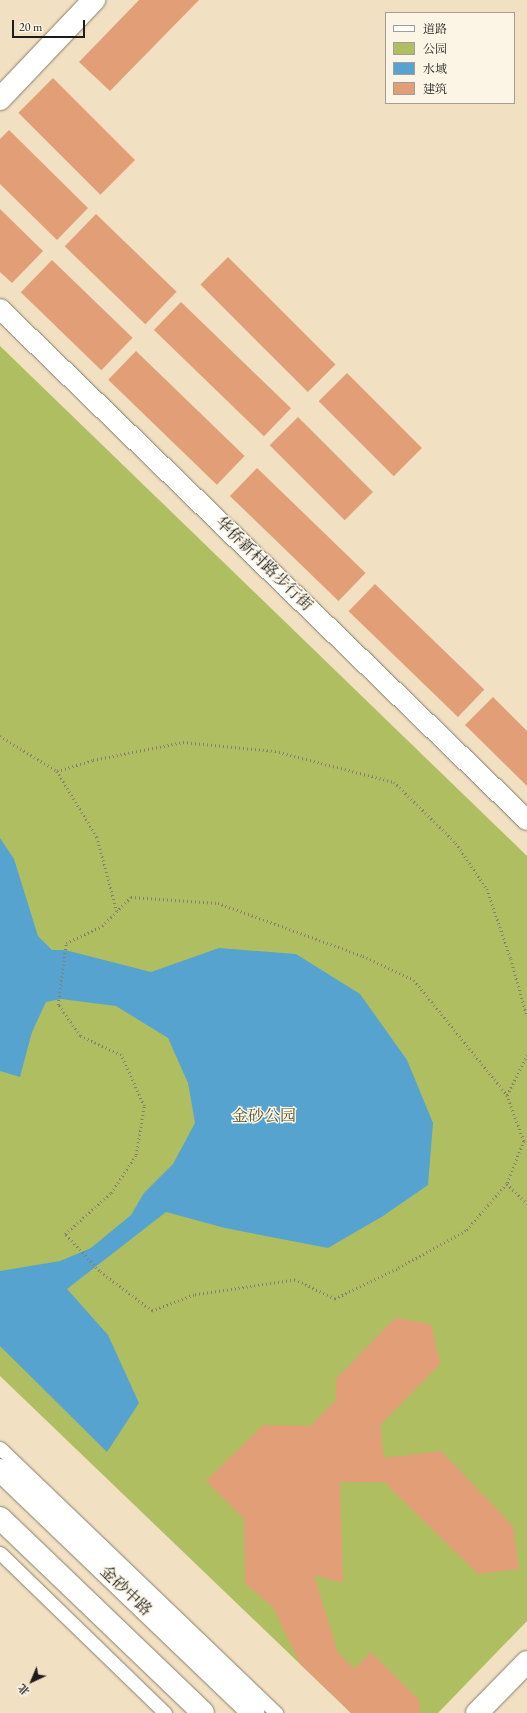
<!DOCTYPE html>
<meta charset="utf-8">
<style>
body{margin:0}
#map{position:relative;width:527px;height:1713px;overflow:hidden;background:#f1e0c1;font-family:"EB Garamond","Noto Serif SC",serif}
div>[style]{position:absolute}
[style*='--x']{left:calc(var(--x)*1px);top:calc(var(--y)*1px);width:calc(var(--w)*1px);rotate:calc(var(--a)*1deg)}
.green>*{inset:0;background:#afbe60}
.water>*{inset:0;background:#57a3cf}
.building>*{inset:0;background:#e29f77;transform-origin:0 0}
.path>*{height:2.5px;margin-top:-1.25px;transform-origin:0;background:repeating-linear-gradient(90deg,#867e6e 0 1px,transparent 0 4px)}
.roads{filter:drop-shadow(0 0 1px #867e6e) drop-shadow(0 0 1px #867e6e)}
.service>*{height:13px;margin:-6.5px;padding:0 6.5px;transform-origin:6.5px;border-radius:6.5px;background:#fff}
.pedestrian>*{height:20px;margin:-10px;padding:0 10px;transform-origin:10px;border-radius:10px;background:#fff}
.minor>*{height:22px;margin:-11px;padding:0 11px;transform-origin:11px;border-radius:11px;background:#fff}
.secondary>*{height:22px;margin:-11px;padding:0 11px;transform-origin:11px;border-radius:11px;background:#fff}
.primary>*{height:22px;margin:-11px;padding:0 11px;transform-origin:11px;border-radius:11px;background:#fff}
span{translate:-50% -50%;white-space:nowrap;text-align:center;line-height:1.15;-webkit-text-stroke:3px #fcf5e5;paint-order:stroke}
.street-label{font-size:16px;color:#1c1c1c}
.park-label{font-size:16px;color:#4f5534}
.legend{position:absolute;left:385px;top:12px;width:130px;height:92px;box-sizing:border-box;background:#fcf5e5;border:1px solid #a29e95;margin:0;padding:5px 7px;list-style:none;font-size:12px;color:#1c1c1c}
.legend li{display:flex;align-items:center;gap:8px;height:20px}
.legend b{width:20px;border:1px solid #a29e95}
.north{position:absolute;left:12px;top:1661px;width:40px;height:40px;-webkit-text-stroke:3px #fcf5e5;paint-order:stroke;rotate:224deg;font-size:11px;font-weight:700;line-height:16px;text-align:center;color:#1c1c1c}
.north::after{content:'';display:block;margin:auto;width:14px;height:18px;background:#1c1c1c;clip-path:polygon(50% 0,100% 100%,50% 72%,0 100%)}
.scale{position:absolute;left:12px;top:20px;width:73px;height:18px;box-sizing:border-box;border:2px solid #1c1c1c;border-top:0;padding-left:5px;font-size:12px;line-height:14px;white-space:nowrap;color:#1c1c1c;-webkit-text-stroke:3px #fcf5e5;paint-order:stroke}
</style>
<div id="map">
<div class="green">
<i style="clip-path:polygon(0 346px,527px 856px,527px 1621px,438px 1713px,351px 1713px,0 1376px)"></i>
</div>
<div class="water">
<i style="clip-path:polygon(0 838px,14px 859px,38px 936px,52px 950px,65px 950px,151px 972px,219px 948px,296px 954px,360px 994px,407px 1060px,433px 1123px,428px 1185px,383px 1216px,328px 1248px,225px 1228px,166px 1212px,67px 1289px,108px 1335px,139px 1403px,107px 1452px,0 1346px,0 1271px,60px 1261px,91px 1248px,131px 1215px,144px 1193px,173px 1164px,195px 1123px,188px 1083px,168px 1038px,116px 1006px,61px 999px,46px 1002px,32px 1032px,20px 1077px,0 1071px)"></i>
</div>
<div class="building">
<i style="clip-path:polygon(139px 0,199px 0,110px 91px,79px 62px)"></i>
<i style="left:53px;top:78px;width:116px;height:49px;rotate:45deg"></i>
<i style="clip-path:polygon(9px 130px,88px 208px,57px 240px,0 184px,0 139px)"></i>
<i style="clip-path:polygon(0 209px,43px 251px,12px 283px,0 272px)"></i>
<i style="left:96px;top:214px;width:112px;height:45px;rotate:44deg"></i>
<i style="left:228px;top:257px;width:152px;height:39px;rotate:45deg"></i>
<i style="left:52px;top:260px;width:112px;height:45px;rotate:44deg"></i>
<i style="left:181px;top:302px;width:153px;height:39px;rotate:44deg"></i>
<i style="left:136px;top:351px;width:151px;height:40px;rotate:44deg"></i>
<i style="left:347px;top:373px;width:106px;height:40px;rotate:45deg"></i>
<i style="left:298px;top:417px;width:106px;height:40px;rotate:45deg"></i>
<i style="left:257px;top:468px;width:151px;height:39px;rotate:44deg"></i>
<i style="left:375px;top:584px;width:152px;height:38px;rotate:44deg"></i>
<i style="clip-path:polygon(493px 697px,527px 731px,527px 786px,465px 725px)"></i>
<i style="clip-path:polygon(395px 1318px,431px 1324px,440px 1364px,380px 1425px,384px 1458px,441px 1451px,513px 1526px,519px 1569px,478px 1574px,384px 1482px,340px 1482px,343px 1583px,314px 1575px,338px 1653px,354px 1669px,371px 1652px,419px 1700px,420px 1713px,351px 1713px,300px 1664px,273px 1607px,245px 1583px,244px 1519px,206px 1481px,263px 1425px,310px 1426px,336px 1400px,336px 1379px)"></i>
</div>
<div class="path">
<i style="--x:0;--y:736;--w:67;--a:31.6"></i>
<i style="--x:57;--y:771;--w:77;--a:58.8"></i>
<i style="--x:97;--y:837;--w:77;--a:74.9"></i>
<i style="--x:57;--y:771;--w:38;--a:-17"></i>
<i style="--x:93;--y:760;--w:92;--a:-11.3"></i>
<i style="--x:183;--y:742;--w:92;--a:5.6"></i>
<i style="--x:275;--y:751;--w:123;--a:14.6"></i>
<i style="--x:394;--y:782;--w:87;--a:44.5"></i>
<i style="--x:456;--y:843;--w:55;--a:56"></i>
<i style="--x:487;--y:889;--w:74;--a:71.1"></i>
<i style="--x:511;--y:959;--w:59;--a:74.3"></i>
<i style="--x:131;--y:897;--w:87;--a:3.9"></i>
<i style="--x:218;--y:903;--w:154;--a:20.1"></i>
<i style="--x:363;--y:956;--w:56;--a:25.2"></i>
<i style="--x:414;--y:980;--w:148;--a:51"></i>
<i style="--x:507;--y:1095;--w:49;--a:69.7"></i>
<i style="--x:524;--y:1141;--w:46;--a:111.6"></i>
<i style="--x:507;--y:1184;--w:62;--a:131.1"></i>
<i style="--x:466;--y:1231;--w:79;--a:151.2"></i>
<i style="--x:397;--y:1269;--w:69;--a:154.2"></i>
<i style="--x:335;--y:1299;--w:44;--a:-154.6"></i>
<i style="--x:295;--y:1280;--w:102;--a:171.6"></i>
<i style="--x:194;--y:1295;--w:45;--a:159.1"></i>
<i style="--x:152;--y:1311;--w:66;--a:-143"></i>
<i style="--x:99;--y:1271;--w:50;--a:-132.6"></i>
<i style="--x:65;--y:1234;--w:62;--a:-41.7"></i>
<i style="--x:111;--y:1193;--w:45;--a:-56.7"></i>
<i style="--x:136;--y:1155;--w:50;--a:-80.7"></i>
<i style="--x:144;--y:1106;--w:56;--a:-114.3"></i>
<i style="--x:121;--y:1055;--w:45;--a:-155.1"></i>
<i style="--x:80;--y:1036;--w:38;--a:-125"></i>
<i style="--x:58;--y:1005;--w:63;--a:-82.6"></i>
<i style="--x:66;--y:943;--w:40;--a:-25"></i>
<i style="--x:102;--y:926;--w:41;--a:-45"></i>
<i style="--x:507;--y:1095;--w:45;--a:-63.4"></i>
<i style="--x:507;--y:1184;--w:28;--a:44"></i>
</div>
<div class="roads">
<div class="service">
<i style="--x:0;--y:1448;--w:383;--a:43.8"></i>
<i style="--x:0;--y:1553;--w:230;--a:44.1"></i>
</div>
<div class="pedestrian">
<i style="--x:0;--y:309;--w:734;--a:44.12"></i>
</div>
<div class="minor">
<i style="--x:477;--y:1713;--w:71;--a:-45.6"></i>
</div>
<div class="secondary">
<i style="--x:0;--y:99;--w:137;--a:-46.5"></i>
</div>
<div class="primary">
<i style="--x:0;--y:1470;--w:351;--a:43.8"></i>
<i style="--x:0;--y:1518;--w:281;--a:43.8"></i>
</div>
</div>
<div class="street-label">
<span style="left:264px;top:564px;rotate:44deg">华侨新村路步行街</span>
<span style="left:126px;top:1591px;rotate:44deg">金砂中路</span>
</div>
<div class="park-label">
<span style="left:264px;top:1116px">金砂公园</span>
</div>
<ul class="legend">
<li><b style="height:5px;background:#fff"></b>道路</li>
<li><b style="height:11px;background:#afbe60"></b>公园</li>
<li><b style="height:11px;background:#57a3cf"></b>水域</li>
<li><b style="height:11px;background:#e29f77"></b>建筑</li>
</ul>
<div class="north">北</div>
<div class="scale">20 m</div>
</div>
